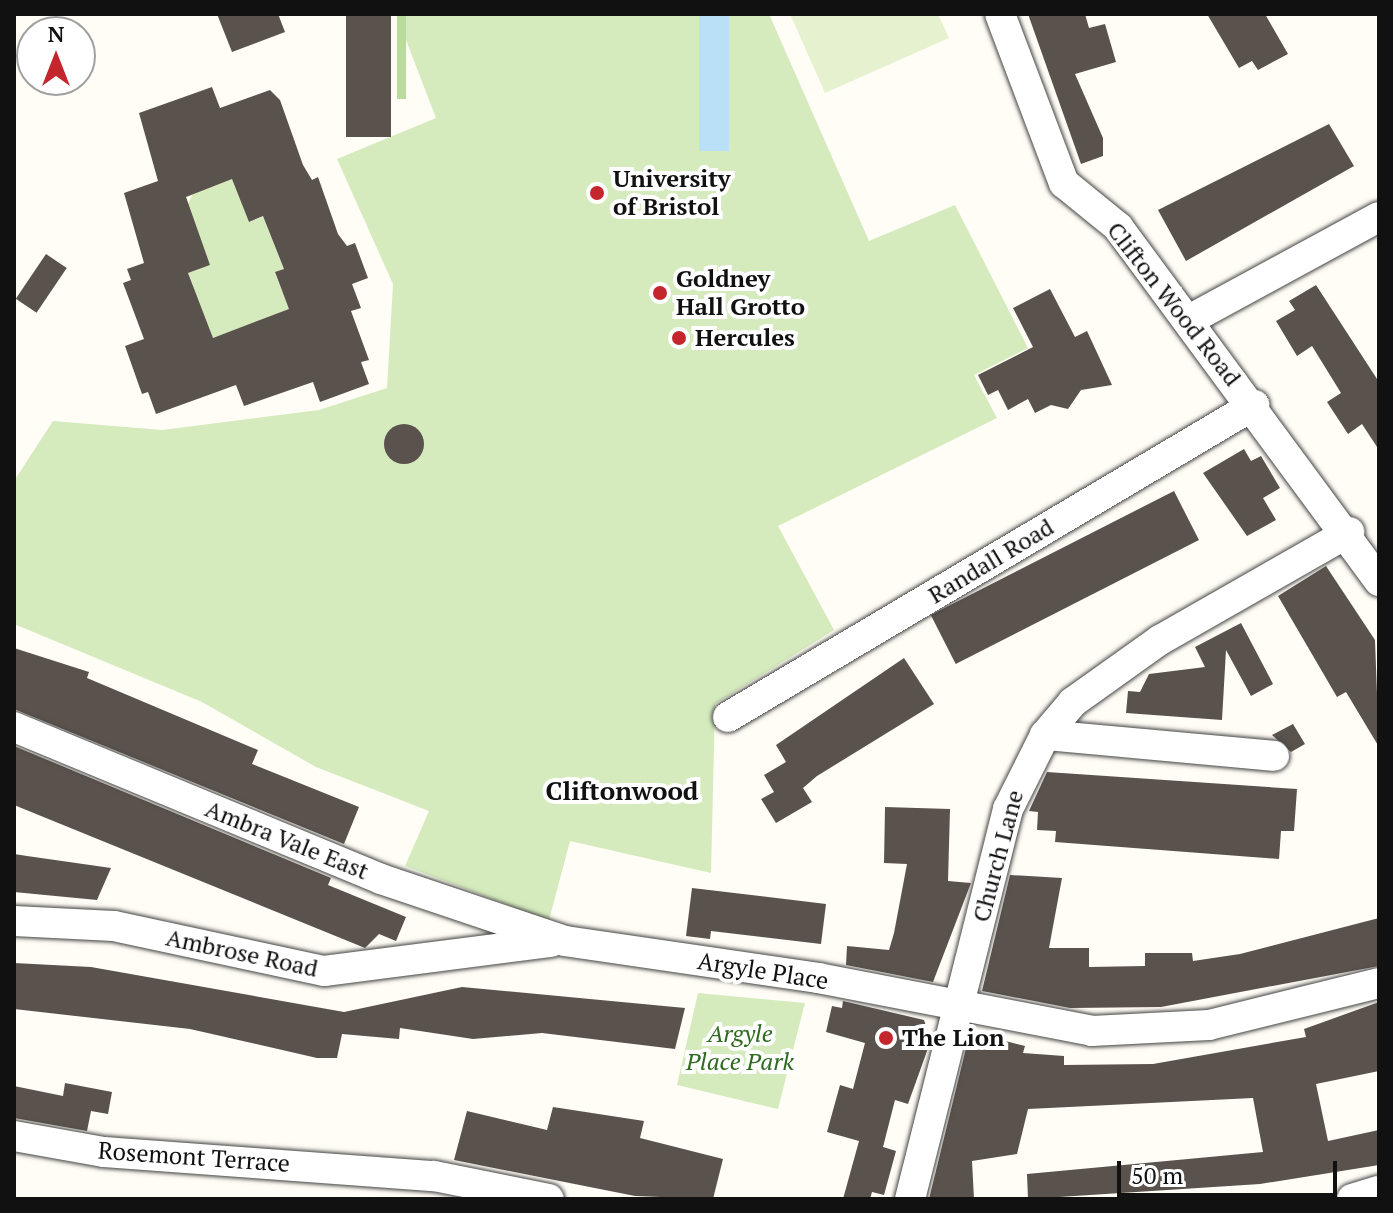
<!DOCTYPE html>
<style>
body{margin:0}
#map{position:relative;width:1393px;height:1213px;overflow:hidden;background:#fffdf5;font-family:"PT Serif",serif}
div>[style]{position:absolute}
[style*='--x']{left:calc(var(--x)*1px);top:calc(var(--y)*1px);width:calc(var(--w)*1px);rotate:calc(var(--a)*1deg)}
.green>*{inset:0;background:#d5ebbd}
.forest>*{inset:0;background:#b9dc9c;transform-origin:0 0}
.pitch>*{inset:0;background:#e6f2cf}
.water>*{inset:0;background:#b9e0f7;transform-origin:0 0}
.building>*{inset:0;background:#5a524d;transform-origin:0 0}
.round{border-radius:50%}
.roads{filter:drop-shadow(0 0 2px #444) drop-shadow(0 0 2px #444)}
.minor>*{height:30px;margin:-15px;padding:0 15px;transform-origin:15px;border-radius:15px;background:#fff}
.dots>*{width:22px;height:22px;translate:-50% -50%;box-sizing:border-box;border:4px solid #fff;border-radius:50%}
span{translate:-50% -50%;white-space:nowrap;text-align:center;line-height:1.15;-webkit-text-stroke:8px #fff;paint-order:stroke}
.poi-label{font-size:24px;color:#111;font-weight:700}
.left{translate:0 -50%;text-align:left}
.street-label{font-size:24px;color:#111}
.park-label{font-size:24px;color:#2f6b1f;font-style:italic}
.neighbourhood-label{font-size:26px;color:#111;font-weight:700}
.frame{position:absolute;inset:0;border:16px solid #111;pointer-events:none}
.north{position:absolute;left:16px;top:16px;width:80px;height:80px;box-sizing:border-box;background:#fff;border:2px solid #a0a0a0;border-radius:50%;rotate:0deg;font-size:22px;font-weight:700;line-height:32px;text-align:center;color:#111}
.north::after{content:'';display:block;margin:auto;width:28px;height:36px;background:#c4262e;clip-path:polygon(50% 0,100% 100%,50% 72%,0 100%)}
.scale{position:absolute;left:1117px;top:1161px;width:220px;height:36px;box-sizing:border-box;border:4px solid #111;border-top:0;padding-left:10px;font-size:24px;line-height:28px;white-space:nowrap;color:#111;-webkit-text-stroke:6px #fff;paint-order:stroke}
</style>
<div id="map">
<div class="green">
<i style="clip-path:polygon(396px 14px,769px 14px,869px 241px,955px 205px,1028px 348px,974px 375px,997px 418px,778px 526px,834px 630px,715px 704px,711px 873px,570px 841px,549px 920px,405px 866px,429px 811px,316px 767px,202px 702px,14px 624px,14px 481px,53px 421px,162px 430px,319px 410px,387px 388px,393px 284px,337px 159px,436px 118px)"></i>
<i style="clip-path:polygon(225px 129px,250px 222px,263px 216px,284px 269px,275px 273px,283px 293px,320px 304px,213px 338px,198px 300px,186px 288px,193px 285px,188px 273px,210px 265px,184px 212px)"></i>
<i style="clip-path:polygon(698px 993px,805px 1003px,778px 1109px,677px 1085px)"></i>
</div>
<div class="forest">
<i style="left:397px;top:14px;width:9px;height:85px"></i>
</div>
<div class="pitch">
<i style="clip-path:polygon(790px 14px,938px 14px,949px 38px,825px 93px)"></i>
</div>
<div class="water">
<i style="left:699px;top:14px;width:30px;height:137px"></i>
</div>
<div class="building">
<i style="clip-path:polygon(217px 14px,278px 14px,285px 32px,232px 52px)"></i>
<i style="left:346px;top:14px;width:45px;height:123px"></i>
<i style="clip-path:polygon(1028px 14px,1085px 14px,1089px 28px,1105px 24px,1116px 62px,1075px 74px,1103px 138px,1103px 156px,1081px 164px)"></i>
<i style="clip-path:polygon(1207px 14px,1265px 14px,1288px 54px,1258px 70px,1252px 61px,1239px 68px)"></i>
<i style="clip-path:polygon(evenodd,212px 87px,220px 108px,270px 90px,280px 100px,303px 165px,312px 180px,318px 177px,338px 234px,347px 246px,355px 243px,368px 278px,352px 284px,361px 308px,351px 311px,369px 360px,361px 362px,369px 384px,320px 402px,313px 382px,244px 406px,236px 385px,156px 414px,148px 392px,142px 394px,125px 346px,144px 339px,123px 283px,131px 280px,127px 269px,144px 263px,124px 193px,158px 181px,139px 113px,212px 87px,232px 179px,249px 222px,263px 216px,284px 269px,275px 272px,289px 309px,213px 338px,188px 273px,210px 265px,186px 197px,232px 179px)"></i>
<i style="clip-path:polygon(1329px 124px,1354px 166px,1186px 261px,1158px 210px)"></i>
<i style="left:46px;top:254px;width:25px;height:54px;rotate:34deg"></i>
<i style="clip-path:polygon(1316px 285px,1379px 382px,1379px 450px,1362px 424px,1348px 434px,1327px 402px,1341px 393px,1312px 346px,1297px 356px,1276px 321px,1295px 310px,1289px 301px)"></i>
<i style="clip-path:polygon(1050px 289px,1075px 337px,1087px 331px,1112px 385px,1081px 390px,1068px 409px,1051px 405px,1035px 413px,1028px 399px,1008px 410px,998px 390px,988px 395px,978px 375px,1033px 347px,1013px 308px)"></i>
<i class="round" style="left:384px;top:424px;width:40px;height:40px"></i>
<i style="clip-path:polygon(1244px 449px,1251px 461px,1261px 456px,1280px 488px,1263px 498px,1276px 520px,1247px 536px,1203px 473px)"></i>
<i style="left:1174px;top:491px;width:55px;height:273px;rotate:63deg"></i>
<i style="clip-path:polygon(1326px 566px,1375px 640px,1379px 747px,1346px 692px,1337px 697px,1278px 596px)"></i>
<i style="clip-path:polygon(1241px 623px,1273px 684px,1251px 696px,1226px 650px,1222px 720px,1126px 713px,1128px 691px,1140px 692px,1149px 674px,1205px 667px,1195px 647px)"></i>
<i style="clip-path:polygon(14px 648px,89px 672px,87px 678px,258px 750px,252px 764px,359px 807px,344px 844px,14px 709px)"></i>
<i style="clip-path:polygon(904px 658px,934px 704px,817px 776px,803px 788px,812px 802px,776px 823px,761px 799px,774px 792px,764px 775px,786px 762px,776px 745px)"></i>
<i style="clip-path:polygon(1293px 724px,1305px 744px,1291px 752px,1272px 735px)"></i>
<i style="clip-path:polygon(14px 746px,331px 878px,328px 885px,406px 917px,396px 941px,379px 934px,365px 948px,14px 805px)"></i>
<i style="clip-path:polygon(1047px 772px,1297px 789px,1294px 831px,1281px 831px,1279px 859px,1055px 842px,1056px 831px,1037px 830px,1038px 812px,1029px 811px)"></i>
<i style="clip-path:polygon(885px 807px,950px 809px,948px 881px,971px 883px,933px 982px,846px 965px,847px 946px,889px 950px,894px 933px,907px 864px,884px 863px)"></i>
<i style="clip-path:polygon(14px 854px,27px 856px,111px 868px,97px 900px,14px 892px)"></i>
<i style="clip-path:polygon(1010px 875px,1062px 878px,1049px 948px,1089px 948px,1089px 967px,1145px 966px,1145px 953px,1192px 953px,1193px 961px,1240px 954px,1379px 918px,1379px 966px,1161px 1007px,1070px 1008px,982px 991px)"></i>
<i style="clip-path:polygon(692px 888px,826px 904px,821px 944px,711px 931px,710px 939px,686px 936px)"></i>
<i style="clip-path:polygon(14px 963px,91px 967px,344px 1012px,462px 987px,685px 1008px,675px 1049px,542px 1033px,473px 1039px,400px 1028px,399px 1039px,342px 1034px,337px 1058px,317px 1058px,190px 1029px,14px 1009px)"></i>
<i style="clip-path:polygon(843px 1001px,924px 1020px,931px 1040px,908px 1104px,895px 1100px,883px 1147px,896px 1151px,884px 1195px,872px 1192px,870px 1199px,843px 1199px,859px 1141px,827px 1132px,840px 1085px,853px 1089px,865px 1043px,826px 1032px,832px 1006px,842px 1008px)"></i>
<i style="clip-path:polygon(1379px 1002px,1379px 1071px,1316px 1084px,1328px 1141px,1379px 1130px,1379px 1165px,1260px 1184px,1028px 1199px,1027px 1174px,1263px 1152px,1253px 1098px,1028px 1109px,1017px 1154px,972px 1161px,974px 1199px,929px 1199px,970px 1032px,1025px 1046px,1023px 1053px,1064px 1056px,1064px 1065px,1153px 1064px,1306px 1037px,1304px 1029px)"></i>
<i style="clip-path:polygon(65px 1083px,112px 1092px,108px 1114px,91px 1111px,87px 1131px,14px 1118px,14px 1086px,63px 1096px)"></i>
<i style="clip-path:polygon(553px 1107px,644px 1121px,640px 1138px,723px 1159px,713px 1199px,635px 1196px,454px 1160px,467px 1111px,547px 1130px)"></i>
</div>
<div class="roads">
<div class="minor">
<i style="--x:1000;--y:14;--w:181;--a:69.3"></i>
<i style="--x:1064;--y:183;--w:70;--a:39.2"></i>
<i style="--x:1118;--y:227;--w:440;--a:53.6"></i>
<i style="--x:1189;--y:320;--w:216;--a:-28.5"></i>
<i style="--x:728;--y:717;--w:612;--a:-30.67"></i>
<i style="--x:14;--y:727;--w:397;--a:22.5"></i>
<i style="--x:381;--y:879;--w:194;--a:18.6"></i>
<i style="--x:565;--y:941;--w:256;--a:8.3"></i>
<i style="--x:818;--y:978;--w:279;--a:10.9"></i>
<i style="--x:1092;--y:1031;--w:117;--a:-2.9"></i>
<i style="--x:1209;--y:1025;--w:175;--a:-13.9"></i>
<i style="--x:1045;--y:735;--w:230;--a:5.2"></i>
<i style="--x:14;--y:921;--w:100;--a:2.9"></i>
<i style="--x:114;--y:926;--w:215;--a:12.1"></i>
<i style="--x:324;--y:971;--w:229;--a:-7.3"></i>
<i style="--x:14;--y:1136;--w:91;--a:10.1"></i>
<i style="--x:104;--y:1152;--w:331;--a:4.2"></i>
<i style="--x:434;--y:1176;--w:117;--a:11.3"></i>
<i style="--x:910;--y:1199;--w:402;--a:-75.9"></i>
<i style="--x:1008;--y:809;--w:83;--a:-63.4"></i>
<i style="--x:1045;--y:735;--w:43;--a:-49.7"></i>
<i style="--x:1073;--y:702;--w:107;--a:-35.5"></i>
<i style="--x:1160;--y:640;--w:218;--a:-29.7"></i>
<i style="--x:1352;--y:1199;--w:28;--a:-17"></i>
</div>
</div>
<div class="dots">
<i style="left:597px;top:193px;background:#c4262e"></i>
<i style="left:660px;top:293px;background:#c4262e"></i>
<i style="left:679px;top:338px;background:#c4262e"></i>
<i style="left:886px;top:1038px;background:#c4262e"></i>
</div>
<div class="poi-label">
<span class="left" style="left:613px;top:193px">University<br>of Bristol</span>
<span class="left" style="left:676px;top:293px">Goldney<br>Hall Grotto</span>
<span class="left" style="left:695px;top:338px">Hercules</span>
<span class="left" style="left:902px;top:1038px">The Lion</span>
</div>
<div class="street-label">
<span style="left:1174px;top:304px;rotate:52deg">Clifton Wood Road</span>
<span style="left:991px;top:561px;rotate:-31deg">Randall Road</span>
<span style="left:287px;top:840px;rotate:22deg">Ambra Vale East</span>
<span style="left:998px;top:856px;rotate:-75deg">Church Lane</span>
<span style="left:242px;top:953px;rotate:12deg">Ambrose Road</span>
<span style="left:763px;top:971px;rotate:9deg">Argyle Place</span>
<span style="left:194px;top:1157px;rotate:4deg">Rosemont Terrace</span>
</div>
<div class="park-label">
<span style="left:740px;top:1048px">Argyle<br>Place Park</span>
</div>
<div class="neighbourhood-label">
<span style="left:622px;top:791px">Cliftonwood</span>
</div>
<div class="frame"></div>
<div class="north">N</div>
<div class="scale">50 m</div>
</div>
